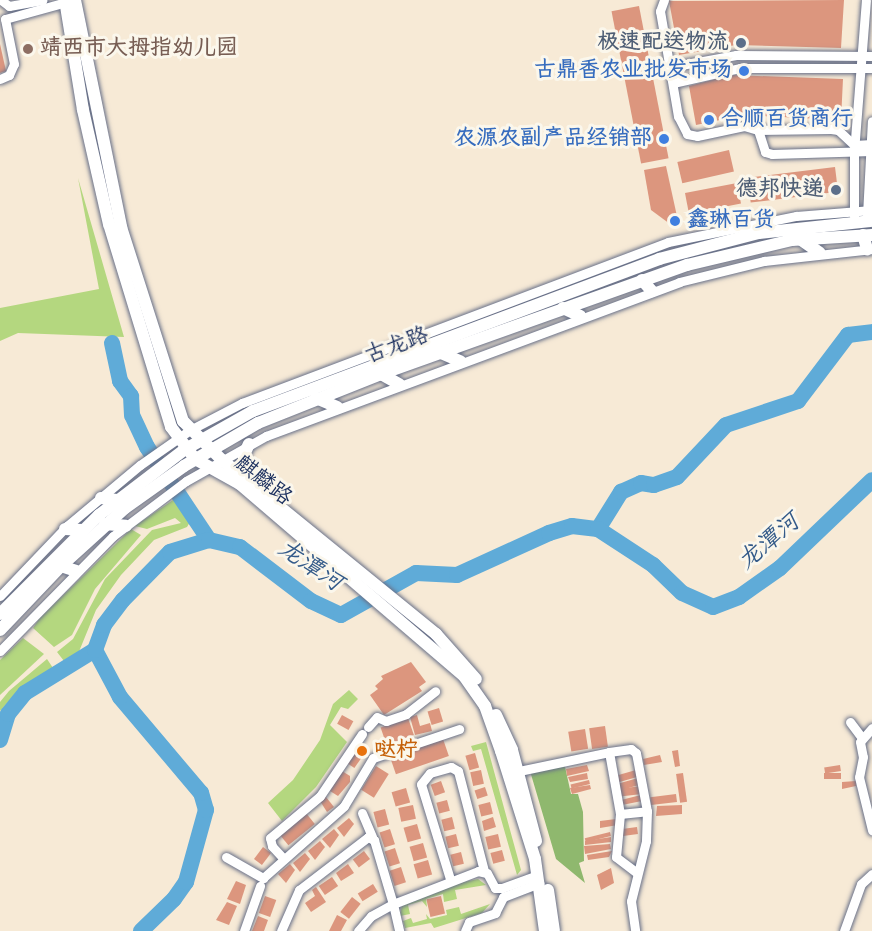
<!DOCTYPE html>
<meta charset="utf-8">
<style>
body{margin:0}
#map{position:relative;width:872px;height:931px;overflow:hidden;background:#f7ead6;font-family:Mynerve,"LXGW WenKai TC",sans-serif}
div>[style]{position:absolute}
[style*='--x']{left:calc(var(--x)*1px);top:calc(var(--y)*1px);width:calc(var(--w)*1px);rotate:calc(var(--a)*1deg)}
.green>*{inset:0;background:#b4d77f}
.forest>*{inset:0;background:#8fb86e}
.river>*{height:16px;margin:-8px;padding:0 8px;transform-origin:8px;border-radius:8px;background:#5fabd8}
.building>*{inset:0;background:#dc967e;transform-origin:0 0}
.roads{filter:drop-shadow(0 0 2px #687088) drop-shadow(0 0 2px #687088)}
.minor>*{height:9px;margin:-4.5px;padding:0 4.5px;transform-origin:4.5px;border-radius:4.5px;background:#fff}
.major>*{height:12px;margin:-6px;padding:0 6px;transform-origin:6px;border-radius:6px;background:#fff}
.dots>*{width:16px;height:16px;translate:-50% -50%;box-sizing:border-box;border:3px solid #fbf7ec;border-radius:50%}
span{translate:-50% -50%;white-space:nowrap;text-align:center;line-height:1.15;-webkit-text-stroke:6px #fbf7ec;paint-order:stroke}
.service-label{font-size:22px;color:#4e5e75;font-weight:700}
.right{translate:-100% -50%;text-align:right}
.education-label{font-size:22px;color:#785e54;font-weight:700}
.left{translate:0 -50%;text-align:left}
.shop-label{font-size:22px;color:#366cbe;font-weight:700}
.street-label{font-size:22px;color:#1b2f5e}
.food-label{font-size:22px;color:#c56008;font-weight:700}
.water-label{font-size:24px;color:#335a89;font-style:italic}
</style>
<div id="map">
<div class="green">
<i style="clip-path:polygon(78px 178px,124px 337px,18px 333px,0 341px,0 308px,99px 289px)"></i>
<i style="clip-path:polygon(173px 500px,190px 522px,187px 527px,154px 540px,121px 575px,96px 610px,78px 654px,64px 661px,57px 652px,73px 639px,105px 579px,152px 530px,181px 523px,175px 518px,147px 529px,135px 526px)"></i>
<i style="clip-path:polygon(131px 529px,141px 535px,95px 589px,72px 635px,54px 647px,33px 628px,39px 619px)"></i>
<i style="clip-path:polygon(23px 638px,44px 654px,0 695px,0 660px)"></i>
<i style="clip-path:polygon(47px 659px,53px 668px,50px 673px,19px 690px,0 711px,0 702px,9px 691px)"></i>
<i style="clip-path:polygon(349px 690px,358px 699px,348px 709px,341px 707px,330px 725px,347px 742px,316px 787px,282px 821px,268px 803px,293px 780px,320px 740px,333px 704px)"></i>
<i style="clip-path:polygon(486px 742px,521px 870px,517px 875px,481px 749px,473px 751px,471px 746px)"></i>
<i style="clip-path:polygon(478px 879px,486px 885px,455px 890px,457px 899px,444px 902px,443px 894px,426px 899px,427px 907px,422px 901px,408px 905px,410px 914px,400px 916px,402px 904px,449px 885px)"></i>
<i style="clip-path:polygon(490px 904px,482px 913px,434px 928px,431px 923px,405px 928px,403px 921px,411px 918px,413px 923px,427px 919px,426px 914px,430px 919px,447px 915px,446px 910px,459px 907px,461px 914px)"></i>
</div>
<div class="forest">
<i style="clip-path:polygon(564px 762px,571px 794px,578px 794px,583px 812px,584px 861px,579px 863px,585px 883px,556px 859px,530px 771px)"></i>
</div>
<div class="river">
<i style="--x:112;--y:343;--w:39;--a:78"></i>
<i style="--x:120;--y:381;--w:19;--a:54"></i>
<i style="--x:131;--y:396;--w:19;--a:87"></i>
<i style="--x:132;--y:415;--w:35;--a:65"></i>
<i style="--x:147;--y:447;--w:112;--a:56.3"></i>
<i style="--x:598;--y:529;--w:44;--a:-58.1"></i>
<i style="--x:621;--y:492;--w:22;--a:-24"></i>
<i style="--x:641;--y:483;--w:13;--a:9"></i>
<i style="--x:654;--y:485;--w:24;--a:-19"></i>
<i style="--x:677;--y:477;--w:71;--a:-46.7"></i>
<i style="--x:726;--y:425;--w:76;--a:-18.4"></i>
<i style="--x:798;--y:401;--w:83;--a:-52.9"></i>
<i style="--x:848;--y:335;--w:24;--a:-7"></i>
<i style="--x:0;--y:740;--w:27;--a:-73"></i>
<i style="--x:8;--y:714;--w:27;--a:-51"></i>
<i style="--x:25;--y:693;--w:82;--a:-31.6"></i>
<i style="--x:141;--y:931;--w:46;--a:-44.1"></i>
<i style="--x:174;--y:899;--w:21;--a:-55"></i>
<i style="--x:186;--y:882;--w:75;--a:-74.5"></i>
<i style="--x:206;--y:810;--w:18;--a:-106"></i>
<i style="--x:201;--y:793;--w:126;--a:-130.2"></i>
<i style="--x:120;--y:697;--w:53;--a:-118"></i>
<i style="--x:95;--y:650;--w:27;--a:-70"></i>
<i style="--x:104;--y:625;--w:31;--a:-53"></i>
<i style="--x:123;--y:600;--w:67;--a:-45.6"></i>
<i style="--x:170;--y:552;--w:41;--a:-17.1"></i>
<i style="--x:209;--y:540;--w:32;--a:13"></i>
<i style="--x:240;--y:547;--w:89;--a:37.3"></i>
<i style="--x:311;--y:601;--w:33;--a:25"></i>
<i style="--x:341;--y:615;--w:86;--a:-29.2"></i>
<i style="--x:416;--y:573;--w:41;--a:2.8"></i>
<i style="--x:457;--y:575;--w:101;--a:-24.5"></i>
<i style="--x:549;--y:533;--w:24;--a:-17"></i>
<i style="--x:572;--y:526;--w:26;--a:7"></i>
<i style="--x:598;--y:529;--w:66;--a:33.2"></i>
<i style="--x:653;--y:565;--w:40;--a:44"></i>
<i style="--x:682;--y:593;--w:34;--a:24"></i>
<i style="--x:713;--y:607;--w:28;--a:-21"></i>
<i style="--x:739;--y:597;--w:50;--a:-35.3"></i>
<i style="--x:780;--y:568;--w:127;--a:-43.7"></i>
</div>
<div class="building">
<i style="clip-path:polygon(844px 0,841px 48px,736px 45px,679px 55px,669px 1px)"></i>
<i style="left:639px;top:6px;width:155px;height:28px;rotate:79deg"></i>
<i style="clip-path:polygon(0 44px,6px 71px,0 73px)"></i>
<i style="clip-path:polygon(731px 75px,843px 79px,841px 120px,744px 115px,696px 125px,689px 86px)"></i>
<i style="left:729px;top:150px;width:22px;height:53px;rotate:77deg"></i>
<i style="clip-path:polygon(666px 166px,678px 221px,670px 224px,651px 210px,644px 170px)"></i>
<i style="left:835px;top:167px;width:25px;height:88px;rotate:83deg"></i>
<i style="left:737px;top:183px;width:21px;height:53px;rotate:79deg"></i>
<i style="clip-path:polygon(411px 662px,426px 682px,419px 687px,422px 691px,384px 715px,370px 695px,378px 689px,375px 686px,383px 679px,381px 676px)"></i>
<i style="left:439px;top:708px;width:14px;height:12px;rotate:73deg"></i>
<i style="left:342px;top:715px;width:13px;height:10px;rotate:29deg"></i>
<i style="clip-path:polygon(417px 715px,420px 726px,430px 723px,432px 731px,415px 735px,410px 717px)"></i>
<i style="left:408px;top:718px;width:18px;height:29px;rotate:71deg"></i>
<i style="left:605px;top:726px;width:21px;height:16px;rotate:82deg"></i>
<i style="left:585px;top:729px;width:20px;height:17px;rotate:81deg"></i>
<i style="left:443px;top:739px;width:18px;height:56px;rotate:71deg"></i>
<i style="clip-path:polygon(678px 750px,680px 766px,675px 767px,672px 751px)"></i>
<i style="left:352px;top:752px;width:11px;height:12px;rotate:34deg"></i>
<i style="left:475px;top:753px;width:15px;height:10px;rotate:74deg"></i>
<i style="clip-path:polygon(660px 755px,662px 762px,644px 765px,643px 759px)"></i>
<i style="clip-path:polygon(587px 765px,589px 771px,567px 776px,566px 769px)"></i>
<i style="left:840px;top:765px;width:6px;height:16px;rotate:81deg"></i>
<i style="left:376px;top:766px;width:15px;height:28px;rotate:32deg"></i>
<i style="left:481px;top:770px;width:14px;height:11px;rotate:78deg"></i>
<i style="left:636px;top:770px;width:7px;height:20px;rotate:74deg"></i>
<i style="clip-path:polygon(342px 771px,350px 776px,350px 782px,338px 796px,330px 791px)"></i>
<i style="clip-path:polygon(587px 773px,588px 779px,570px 782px,568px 777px)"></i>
<i style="left:683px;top:773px;width:29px;height:7px;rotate:82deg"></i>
<i style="left:841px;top:773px;width:6px;height:17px;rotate:90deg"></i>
<i style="left:638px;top:778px;width:7px;height:21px;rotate:74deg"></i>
<i style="left:589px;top:780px;width:4px;height:19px;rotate:76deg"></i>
<i style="left:441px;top:781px;width:12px;height:11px;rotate:70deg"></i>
<i style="clip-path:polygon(856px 781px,856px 786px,842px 789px,842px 782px)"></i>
<i style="clip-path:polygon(590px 785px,591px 789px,572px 794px,570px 788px)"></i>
<i style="left:641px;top:786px;width:8px;height:22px;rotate:83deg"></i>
<i style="left:485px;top:787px;width:9px;height:11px;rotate:72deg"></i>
<i style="left:406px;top:788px;width:15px;height:15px;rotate:74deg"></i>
<i style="left:676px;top:794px;width:8px;height:26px;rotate:83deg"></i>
<i style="clip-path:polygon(641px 795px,642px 801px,622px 805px,621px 800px)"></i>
<i style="clip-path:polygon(326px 797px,334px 807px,327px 812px,320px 801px)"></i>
<i style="left:447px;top:800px;width:11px;height:11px;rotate:75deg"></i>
<i style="left:490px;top:802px;width:12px;height:12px;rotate:76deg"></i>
<i style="left:413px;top:805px;width:14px;height:15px;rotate:78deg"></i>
<i style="clip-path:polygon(682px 805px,682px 814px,656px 816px,657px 806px)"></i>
<i style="left:385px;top:809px;width:16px;height:12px;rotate:75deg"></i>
<i style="left:306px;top:813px;width:14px;height:34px;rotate:51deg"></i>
<i style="left:452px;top:817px;width:12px;height:11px;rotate:76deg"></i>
<i style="clip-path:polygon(493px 817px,496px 827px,484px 831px,482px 821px)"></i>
<i style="clip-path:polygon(349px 818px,354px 824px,344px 837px,337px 828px)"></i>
<i style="clip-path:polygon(616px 819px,618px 825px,600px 828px,600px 821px)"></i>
<i style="left:417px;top:824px;width:15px;height:14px;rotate:74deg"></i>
<i style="left:637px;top:827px;width:7px;height:15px;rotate:82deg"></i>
<i style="clip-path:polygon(334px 829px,339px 835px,330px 848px,322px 839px)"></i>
<i style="left:390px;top:829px;width:16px;height:11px;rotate:72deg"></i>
<i style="left:610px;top:832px;width:4px;height:26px;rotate:76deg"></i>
<i style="left:456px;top:834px;width:12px;height:11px;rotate:76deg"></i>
<i style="left:498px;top:834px;width:13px;height:13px;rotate:77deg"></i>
<i style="clip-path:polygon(611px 837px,611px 842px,585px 845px,585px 841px)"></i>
<i style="clip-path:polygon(320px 841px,325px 847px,315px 860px,308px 851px)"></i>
<i style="left:423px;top:843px;width:15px;height:14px;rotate:74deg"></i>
<i style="clip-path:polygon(610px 844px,611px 849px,585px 854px,584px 846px)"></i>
<i style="left:263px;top:847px;width:10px;height:15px;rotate:37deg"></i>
<i style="left:395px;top:848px;width:16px;height:11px;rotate:72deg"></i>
<i style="left:502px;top:850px;width:11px;height:12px;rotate:75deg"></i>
<i style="left:364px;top:851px;width:10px;height:14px;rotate:53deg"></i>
<i style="clip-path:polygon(612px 851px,609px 857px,588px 860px,587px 855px)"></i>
<i style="left:461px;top:852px;width:12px;height:11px;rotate:76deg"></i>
<i style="clip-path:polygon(305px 853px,310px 859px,300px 872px,293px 863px)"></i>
<i style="left:428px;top:860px;width:15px;height:15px;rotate:74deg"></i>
<i style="clip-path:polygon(290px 864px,295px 870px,286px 883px,278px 874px)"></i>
<i style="clip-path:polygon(348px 864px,354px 873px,341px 881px,336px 873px)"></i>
<i style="left:401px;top:867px;width:16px;height:12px;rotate:72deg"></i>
<i style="clip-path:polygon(611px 868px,614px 883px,601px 890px,597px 875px)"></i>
<i style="left:332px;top:877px;width:11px;height:16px;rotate:56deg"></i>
<i style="clip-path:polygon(236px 881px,246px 885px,240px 904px,227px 899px)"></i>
<i style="left:373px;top:884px;width:9px;height:18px;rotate:58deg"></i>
<i style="clip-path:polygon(316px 887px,326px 902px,311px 912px,305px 903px,315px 896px,312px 890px)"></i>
<i style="left:265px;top:896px;width:12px;height:18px;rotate:20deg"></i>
<i style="left:441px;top:896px;width:18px;height:15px;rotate:77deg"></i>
<i style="left:352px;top:897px;width:11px;height:19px;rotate:38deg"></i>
<i style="clip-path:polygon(227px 902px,237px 906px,229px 925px,216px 920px)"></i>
<i style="clip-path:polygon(337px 915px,347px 920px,341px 931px,329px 931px)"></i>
<i style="clip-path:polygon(258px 916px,268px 920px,264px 931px,252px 931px)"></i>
</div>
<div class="roads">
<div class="minor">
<i style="--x:1;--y:0;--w:10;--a:37"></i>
<i style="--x:9;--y:6;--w:34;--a:-10"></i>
<i style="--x:664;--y:0;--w:12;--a:110"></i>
<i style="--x:660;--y:11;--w:107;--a:80.3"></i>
<i style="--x:678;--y:116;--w:20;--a:63"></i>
<i style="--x:687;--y:134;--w:10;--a:11"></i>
<i style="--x:697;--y:136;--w:48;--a:-12"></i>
<i style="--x:744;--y:126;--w:15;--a:16"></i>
<i style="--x:758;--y:130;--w:73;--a:-0.8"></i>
<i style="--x:831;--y:129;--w:7;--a:8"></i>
<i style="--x:838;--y:130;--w:22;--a:43"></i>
<i style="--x:854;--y:145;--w:18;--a:-3"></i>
<i style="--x:670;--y:67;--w:67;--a:-10.3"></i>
<i style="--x:736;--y:55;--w:136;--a:0.4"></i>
<i style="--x:0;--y:79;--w:10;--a:-24"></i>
<i style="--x:9;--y:75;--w:12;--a:-66"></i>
<i style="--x:14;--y:64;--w:46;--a:-101.3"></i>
<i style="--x:5;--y:19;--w:63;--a:-15.6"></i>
<i style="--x:673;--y:83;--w:69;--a:-12.6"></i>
<i style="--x:740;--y:68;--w:132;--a:0"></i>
<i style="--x:758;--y:130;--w:23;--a:72"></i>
<i style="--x:765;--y:152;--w:7;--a:16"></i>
<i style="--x:772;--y:154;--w:100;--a:-1.7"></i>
<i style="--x:867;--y:215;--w:94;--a:-87"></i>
<i style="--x:854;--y:216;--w:64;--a:-90"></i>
<i style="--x:854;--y:152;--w:152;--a:-85.5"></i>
<i style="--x:0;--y:596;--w:97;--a:-46.3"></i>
<i style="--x:67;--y:526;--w:95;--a:-39.9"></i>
<i style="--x:140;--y:465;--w:61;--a:-35"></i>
<i style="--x:190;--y:430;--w:59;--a:-27.4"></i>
<i style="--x:242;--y:403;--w:455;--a:-20.7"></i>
<i style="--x:668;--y:242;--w:131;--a:-11.5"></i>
<i style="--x:796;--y:216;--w:76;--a:-4.5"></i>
<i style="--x:0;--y:651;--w:161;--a:-45.5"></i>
<i style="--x:113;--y:536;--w:91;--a:-37"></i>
<i style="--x:186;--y:481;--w:92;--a:-29.4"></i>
<i style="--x:266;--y:436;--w:441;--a:-20.4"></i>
<i style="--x:679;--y:282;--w:88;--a:-13.9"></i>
<i style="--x:764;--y:261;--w:109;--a:-6.3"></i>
<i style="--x:850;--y:722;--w:20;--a:53"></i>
<i style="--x:368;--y:727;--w:13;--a:-48"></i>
<i style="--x:377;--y:717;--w:10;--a:24"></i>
<i style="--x:386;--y:721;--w:21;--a:-19"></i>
<i style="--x:406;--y:714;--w:37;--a:-38"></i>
<i style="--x:872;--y:728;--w:18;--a:131"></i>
<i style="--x:860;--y:742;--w:15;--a:79"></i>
<i style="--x:863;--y:757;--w:20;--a:101"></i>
<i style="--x:859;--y:777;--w:55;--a:76.2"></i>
<i style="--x:609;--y:752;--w:22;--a:-8"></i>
<i style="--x:631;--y:749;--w:6;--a:39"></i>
<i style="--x:636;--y:753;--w:59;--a:79.3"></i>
<i style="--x:519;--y:771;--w:92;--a:-11.9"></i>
<i style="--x:609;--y:752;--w:63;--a:79.9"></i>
<i style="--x:620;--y:814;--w:27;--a:-6"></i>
<i style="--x:647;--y:811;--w:30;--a:92"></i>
<i style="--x:646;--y:841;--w:62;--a:104"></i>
<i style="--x:631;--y:901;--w:30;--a:82"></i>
<i style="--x:362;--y:813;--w:26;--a:67"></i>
<i style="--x:620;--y:814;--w:43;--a:95.3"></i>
<i style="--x:616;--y:857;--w:25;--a:37"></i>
<i style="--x:226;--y:857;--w:43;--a:29.6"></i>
<i style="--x:263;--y:878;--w:108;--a:-41.6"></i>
<i style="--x:344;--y:806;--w:56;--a:-58.9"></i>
<i style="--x:373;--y:758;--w:91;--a:-18.6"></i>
<i style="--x:283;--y:858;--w:16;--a:-133"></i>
<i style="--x:272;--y:846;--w:8;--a:-104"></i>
<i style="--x:270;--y:838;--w:65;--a:-40"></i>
<i style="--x:320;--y:796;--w:75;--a:-55.9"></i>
<i style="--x:450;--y:879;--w:99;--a:-107"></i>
<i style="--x:421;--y:784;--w:14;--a:-51"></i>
<i style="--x:430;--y:773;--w:22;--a:-16"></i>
<i style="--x:451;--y:767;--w:8;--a:30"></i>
<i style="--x:458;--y:771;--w:103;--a:75.4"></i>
<i style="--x:244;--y:931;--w:48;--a:-70.4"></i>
<i style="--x:281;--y:931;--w:45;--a:-66.3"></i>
<i style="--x:299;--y:890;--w:87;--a:-37.5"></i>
<i style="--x:368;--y:837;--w:7;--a:27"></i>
<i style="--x:374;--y:840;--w:67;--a:73.5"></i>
<i style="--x:393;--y:904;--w:91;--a:-21.2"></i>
<i style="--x:478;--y:871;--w:9;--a:13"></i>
<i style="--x:487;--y:873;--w:17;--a:62"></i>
<i style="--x:495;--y:888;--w:7;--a:0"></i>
<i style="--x:502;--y:888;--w:38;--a:-20"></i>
<i style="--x:358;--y:931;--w:20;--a:-49"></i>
<i style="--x:371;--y:916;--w:25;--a:-29"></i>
<i style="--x:393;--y:904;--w:28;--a:77"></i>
<i style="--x:465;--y:931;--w:10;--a:-66"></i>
<i style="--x:469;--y:922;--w:28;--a:-19"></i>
<i style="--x:495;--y:913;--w:18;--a:-63"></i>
<i style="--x:503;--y:897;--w:39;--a:-21"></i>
<i style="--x:844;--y:931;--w:50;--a:-70.1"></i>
<i style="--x:861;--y:884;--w:15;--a:-42"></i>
</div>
<div class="major">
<i style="--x:65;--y:0;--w:111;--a:80.7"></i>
<i style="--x:83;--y:110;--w:117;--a:77.2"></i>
<i style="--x:109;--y:224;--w:212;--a:73"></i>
<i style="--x:171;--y:427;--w:40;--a:53"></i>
<i style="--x:195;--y:459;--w:51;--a:29.1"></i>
<i style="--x:240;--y:484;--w:295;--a:40.6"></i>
<i style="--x:464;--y:676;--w:37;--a:55"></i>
<i style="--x:485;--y:706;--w:48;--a:70.4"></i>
<i style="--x:501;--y:751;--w:113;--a:72.5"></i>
<i style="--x:535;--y:859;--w:73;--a:82.1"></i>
<i style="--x:75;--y:0;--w:232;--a:78.5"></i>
<i style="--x:121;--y:227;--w:204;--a:72.3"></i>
<i style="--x:183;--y:421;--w:55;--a:45"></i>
<i style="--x:222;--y:460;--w:276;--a:39.1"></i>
<i style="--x:436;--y:634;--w:60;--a:48.4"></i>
<i style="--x:863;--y:235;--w:15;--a:74"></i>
<i style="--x:800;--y:239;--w:24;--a:35"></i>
<i style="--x:642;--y:280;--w:15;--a:48"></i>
<i style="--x:563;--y:308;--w:19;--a:25"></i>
<i style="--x:441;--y:353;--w:21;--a:23"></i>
<i style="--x:381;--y:374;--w:21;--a:29"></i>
<i style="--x:316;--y:398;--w:23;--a:23"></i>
<i style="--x:244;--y:478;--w:23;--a:-90"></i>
<i style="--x:244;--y:455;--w:12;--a:-66"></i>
<i style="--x:101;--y:498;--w:16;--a:7"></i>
<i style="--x:105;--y:524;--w:21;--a:5"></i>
<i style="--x:65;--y:529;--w:17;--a:3"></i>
<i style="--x:61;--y:566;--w:16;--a:18"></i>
<i style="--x:0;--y:614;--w:140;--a:-45"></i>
<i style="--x:99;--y:515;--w:107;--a:-37.4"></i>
<i style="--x:184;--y:450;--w:79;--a:-29.5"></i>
<i style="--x:253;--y:411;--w:434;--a:-20.5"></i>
<i style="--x:659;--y:259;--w:103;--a:-14.6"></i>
<i style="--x:759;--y:233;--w:114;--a:-6.1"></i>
<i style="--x:0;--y:630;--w:88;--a:-46.4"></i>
<i style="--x:61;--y:566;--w:86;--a:-42.2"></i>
<i style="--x:125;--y:508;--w:72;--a:-35.4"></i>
<i style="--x:184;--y:466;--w:86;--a:-30.2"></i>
<i style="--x:258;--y:423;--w:132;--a:-21.7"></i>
<i style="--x:381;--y:374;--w:325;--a:-19.6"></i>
<i style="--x:687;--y:265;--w:108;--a:-13.4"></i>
<i style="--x:792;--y:240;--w:80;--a:-3.6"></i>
<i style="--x:496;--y:715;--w:38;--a:65"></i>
<i style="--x:512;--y:750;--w:94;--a:75.2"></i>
<i style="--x:548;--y:890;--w:41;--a:81.7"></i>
</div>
</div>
<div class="dots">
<i style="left:741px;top:43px;background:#5c6f8a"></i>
<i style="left:28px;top:49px;background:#8d6e63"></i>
<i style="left:744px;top:71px;background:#3f7fe0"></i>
<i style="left:709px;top:120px;background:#3f7fe0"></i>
<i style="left:664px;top:139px;background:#3f7fe0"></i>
<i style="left:836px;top:190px;background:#5c6f8a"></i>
<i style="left:675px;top:221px;background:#3f7fe0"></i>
<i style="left:362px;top:751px;background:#e8710a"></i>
</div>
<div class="service-label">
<span class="right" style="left:729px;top:43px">极速配送物流</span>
<span class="right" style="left:824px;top:190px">德邦快递</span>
</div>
<div class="education-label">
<span class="left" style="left:40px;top:49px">靖西市大拇指幼儿园</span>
</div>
<div class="shop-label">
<span class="right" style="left:732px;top:71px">古鼎香农业批发市场</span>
<span class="left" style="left:721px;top:120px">合顺百货商行</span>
<span class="right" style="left:652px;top:139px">农源农副产品经销部</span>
<span class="left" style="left:687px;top:221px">鑫琳百货</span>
</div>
<div class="street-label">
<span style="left:397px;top:346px;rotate:-20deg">古龙路</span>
<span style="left:263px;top:481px;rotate:38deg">麒麟路</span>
</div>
<div class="food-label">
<span class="left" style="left:374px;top:751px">哒柠</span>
</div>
<div class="water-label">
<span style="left:769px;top:542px;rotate:-40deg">龙潭河</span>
<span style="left:310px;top:566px;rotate:34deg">龙潭河</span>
</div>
</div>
